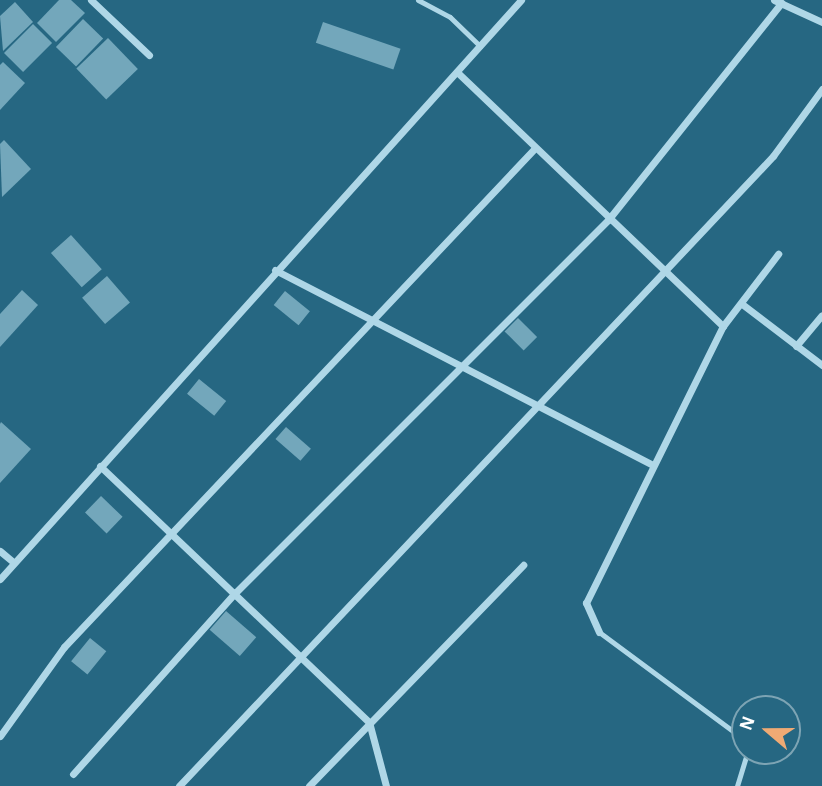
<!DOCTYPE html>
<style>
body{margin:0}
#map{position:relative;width:822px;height:786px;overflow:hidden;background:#266782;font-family:"Alegreya Sans",sans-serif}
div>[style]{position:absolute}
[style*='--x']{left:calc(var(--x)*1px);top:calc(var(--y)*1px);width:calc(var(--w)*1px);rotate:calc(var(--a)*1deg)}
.building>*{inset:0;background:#73a7bb;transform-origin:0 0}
.service>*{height:5px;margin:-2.5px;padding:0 2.5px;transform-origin:2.5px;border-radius:2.5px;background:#afd7e7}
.minor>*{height:7px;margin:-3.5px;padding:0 3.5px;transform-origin:3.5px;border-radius:3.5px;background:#afd7e7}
span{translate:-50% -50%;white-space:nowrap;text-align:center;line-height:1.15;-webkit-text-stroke:7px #266782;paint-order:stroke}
.north{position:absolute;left:731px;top:695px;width:70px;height:70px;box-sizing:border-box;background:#266782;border:2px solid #7da4b4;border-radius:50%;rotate:290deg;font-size:19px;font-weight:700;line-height:28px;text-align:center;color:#fff}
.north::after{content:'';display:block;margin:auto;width:24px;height:32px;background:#efaa74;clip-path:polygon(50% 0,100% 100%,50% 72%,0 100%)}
</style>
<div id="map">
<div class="building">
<i style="clip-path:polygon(59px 0,71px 0,85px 13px,56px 42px,37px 23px)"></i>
<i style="clip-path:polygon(15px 2px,33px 22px,3px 51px,0 16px)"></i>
<i style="left:83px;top:19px;width:28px;height:39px;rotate:44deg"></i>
<i style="left:323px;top:22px;width:82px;height:22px;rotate:19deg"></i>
<i style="left:33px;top:24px;width:27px;height:41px;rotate:45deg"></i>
<i style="left:108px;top:38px;width:43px;height:44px;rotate:46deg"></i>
<i style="clip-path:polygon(3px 62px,25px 83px,0 110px,0 65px)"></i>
<i style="clip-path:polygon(4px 140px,31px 169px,2px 197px,0 144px)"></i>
<i style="left:71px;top:235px;width:46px;height:27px;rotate:48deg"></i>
<i style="left:107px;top:276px;width:35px;height:33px;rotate:49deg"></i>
<i style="clip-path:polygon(22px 290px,38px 305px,0 347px,0 314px)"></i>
<i style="left:285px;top:291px;width:32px;height:18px;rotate:39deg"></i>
<i style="left:518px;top:318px;width:27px;height:19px;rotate:45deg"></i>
<i style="left:199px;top:379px;width:35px;height:19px;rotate:39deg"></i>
<i style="clip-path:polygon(1px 422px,31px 449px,0 483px,0 424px)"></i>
<i style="left:286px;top:427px;width:33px;height:16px;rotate:41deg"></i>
<i style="left:101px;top:496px;width:30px;height:23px;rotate:44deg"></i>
<i style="left:226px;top:611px;width:40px;height:25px;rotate:41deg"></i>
<i style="left:90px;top:638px;width:21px;height:30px;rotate:39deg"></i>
</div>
<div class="service">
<i style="--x:418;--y:0;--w:36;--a:28"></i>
<i style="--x:450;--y:17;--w:42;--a:44"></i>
<i style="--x:599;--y:632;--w:182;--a:36.5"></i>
<i style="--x:737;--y:786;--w:37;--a:-73"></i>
</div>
<div class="minor">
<i style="--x:91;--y:0;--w:80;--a:43.5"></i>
<i style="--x:774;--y:0;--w:53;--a:24.6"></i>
<i style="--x:457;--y:72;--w:368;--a:43.7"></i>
<i style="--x:275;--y:270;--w:425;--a:27.3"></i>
<i style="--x:742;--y:304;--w:101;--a:37.3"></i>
<i style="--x:796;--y:346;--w:40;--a:-50"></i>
<i style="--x:100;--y:466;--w:371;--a:43.6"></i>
<i style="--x:369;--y:722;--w:66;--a:75.1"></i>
<i style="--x:0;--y:551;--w:17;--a:40"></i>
<i style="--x:0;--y:579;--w:779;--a:-48.02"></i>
<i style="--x:599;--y:632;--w:32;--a:-114"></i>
<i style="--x:586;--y:603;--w:309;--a:-63.7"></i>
<i style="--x:723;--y:326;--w:91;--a:-52.6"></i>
<i style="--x:0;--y:736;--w:110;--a:-54.3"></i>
<i style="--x:64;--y:647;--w:686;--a:-46.65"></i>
<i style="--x:73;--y:774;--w:244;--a:-48.2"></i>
<i style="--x:236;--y:592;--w:526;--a:-45"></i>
<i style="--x:608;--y:220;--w:278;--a:-51.4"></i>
<i style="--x:179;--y:786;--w:866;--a:-46.68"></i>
<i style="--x:773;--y:156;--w:83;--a:-53.8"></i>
<i style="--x:309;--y:786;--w:308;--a:-45.9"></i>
</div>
<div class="north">N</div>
</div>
